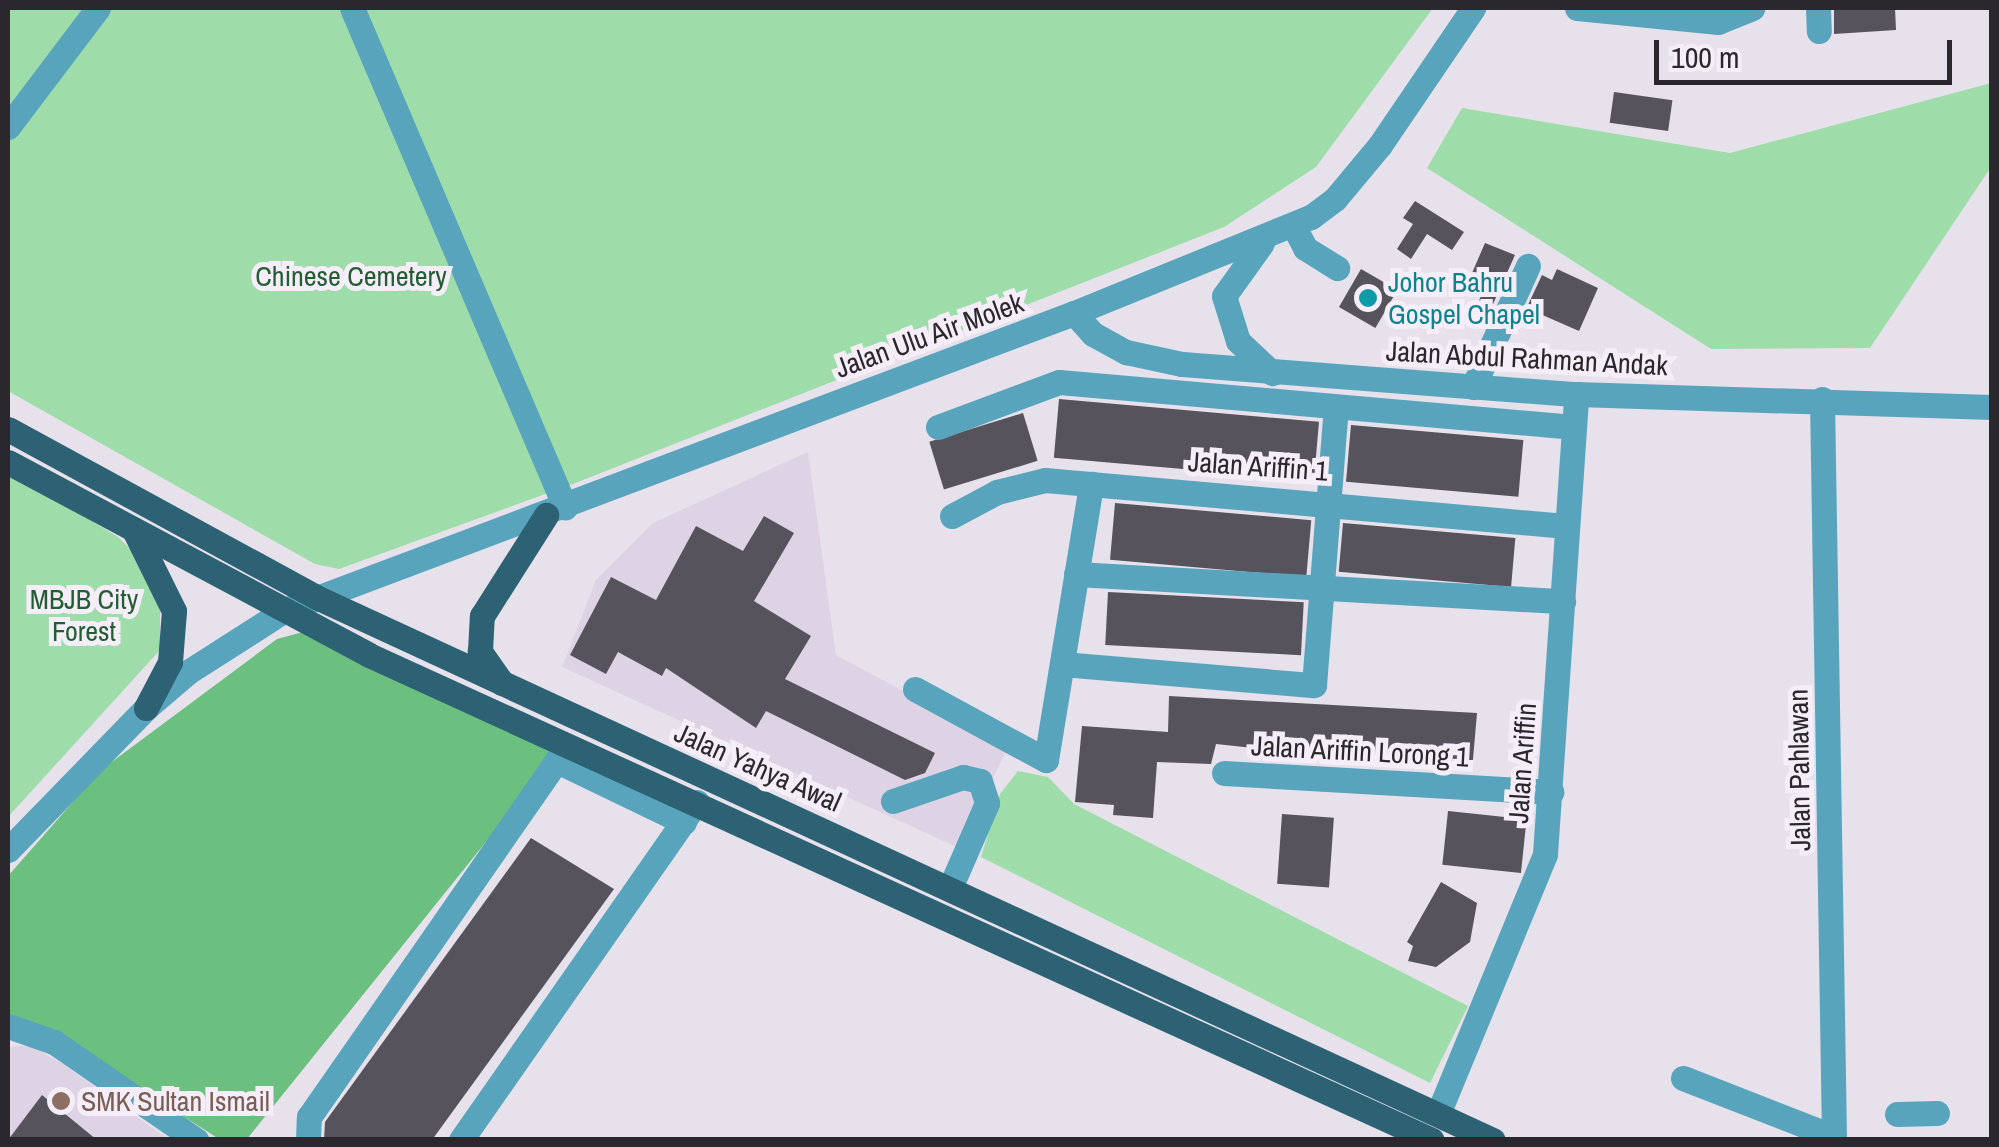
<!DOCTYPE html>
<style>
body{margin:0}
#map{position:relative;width:1999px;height:1147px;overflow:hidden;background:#e7e1ec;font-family:"Archivo Narrow",sans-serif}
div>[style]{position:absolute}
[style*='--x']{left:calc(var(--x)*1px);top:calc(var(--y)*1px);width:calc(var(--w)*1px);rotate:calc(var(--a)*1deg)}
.built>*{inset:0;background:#ddd3e4}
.green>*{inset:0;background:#9eddaa}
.forest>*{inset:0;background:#6bbf7f}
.building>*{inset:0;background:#56535d;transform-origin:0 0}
.minor>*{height:25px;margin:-12.5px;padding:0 12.5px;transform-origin:12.5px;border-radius:12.5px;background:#58a4bc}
.major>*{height:25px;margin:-12.5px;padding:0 12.5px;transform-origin:12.5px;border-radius:12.5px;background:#2c6273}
.dots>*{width:28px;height:28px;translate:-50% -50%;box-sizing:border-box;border:5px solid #f5eef9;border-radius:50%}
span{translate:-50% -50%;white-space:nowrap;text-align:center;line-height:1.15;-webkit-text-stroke:10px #f5eef9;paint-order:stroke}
.park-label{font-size:28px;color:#235d33}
.culture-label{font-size:28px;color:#0d838f}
.left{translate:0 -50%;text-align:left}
.street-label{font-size:28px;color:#2a282c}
.education-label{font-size:28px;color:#785e54}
.frame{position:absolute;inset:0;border:10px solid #2a282c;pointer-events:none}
.scale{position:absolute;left:1654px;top:40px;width:298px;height:45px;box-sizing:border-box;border:5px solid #2a282c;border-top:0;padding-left:12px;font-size:30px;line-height:35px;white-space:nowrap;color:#2a282c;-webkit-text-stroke:8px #f5eef9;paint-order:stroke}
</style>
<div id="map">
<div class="built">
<i style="clip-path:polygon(808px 452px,836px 655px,1008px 747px,959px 848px,562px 667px,596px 580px,653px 523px)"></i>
<i style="clip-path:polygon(30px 1045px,61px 1063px,168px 1139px,8px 1140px,8px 1047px)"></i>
</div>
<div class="green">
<i style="clip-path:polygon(8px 8px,1433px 8px,1316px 167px,1224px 227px,573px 484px,339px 569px,315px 564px,8px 391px)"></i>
<i style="clip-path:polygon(1991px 83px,1991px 167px,1870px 348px,1711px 349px,1427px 168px,1462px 108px,1730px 153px)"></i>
<i style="clip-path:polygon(8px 471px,118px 537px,160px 579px,160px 650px,8px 817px)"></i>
<i style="clip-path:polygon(1018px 771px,1048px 777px,1074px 804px,1468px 1006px,1430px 1083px,981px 857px,1000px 794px)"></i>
</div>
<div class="forest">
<i style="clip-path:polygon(307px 631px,559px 751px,247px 1139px,219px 1139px,56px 1035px,8px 1020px,8px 876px,101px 770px,277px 639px)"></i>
</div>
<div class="building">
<i style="clip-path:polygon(1834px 8px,1895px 8px,1896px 30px,1834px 34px)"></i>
<i style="left:1614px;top:92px;width:59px;height:31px;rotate:8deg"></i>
<i style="clip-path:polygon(1415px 201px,1464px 232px,1452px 250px,1427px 234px,1411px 259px,1397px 249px,1413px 224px,1403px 218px)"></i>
<i style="clip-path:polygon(1485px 243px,1515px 255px,1489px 313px,1476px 308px,1488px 279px,1472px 273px)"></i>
<i style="left:1361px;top:269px;width:42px;height:44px;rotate:30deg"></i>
<i style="clip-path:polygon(1557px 269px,1598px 288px,1579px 331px,1531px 310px,1521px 320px,1542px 275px,1552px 280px)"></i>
<i style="left:1059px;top:399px;width:261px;height:59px;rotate:5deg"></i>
<i style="left:1023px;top:413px;width:50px;height:98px;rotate:73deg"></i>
<i style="left:1351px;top:425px;width:173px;height:57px;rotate:5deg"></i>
<i style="left:1115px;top:503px;width:197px;height:57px;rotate:5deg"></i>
<i style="clip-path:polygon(764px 516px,794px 533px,754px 601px,811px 636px,785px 679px,935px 753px,925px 773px,905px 780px,766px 711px,756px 728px,666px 668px,662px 676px,618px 652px,606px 674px,570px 655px,611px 577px,656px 600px,696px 526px,743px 551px)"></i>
<i style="left:1343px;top:523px;width:173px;height:49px;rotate:5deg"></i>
<i style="left:1108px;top:592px;width:196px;height:53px;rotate:3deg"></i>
<i style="clip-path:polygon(1169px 696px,1477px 713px,1472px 771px,1216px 744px,1211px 764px,1157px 762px,1153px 818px,1113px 815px,1114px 805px,1075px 802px,1082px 726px,1168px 732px)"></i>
<i style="left:1448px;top:811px;width:79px;height:54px;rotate:6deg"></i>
<i style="left:1282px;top:814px;width:52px;height:70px;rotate:4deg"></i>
<i style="clip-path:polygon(531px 838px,614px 889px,432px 1140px,324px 1140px,325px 1122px)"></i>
<i style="clip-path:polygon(1441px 882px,1477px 903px,1470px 942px,1436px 967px,1408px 961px,1413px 946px,1407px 942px)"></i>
<i style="clip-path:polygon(42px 1095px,97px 1140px,8px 1140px)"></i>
</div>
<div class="minor">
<i style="--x:352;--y:8;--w:543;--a:66.88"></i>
<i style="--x:1577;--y:8;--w:142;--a:5.7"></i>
<i style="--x:1718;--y:22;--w:37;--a:-22"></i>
<i style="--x:1818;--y:8;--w:23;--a:88"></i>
<i style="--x:8;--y:127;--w:149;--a:-52.9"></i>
<i style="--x:1293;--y:225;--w:26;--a:62"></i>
<i style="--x:1305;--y:248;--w:38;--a:32"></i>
<i style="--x:1262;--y:243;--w:65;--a:125.6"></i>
<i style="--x:1224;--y:296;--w:47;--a:72.7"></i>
<i style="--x:1238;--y:341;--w:47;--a:43.3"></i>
<i style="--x:1074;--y:313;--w:28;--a:48"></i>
<i style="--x:1093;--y:334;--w:38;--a:29"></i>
<i style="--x:1126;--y:352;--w:57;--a:12.1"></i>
<i style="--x:1182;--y:364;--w:395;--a:4.4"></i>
<i style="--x:1576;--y:394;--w:416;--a:1.8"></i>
<i style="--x:1473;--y:387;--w:133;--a:-65.6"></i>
<i style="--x:1822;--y:399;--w:741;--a:89.07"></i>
<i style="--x:938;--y:427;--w:129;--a:-20.4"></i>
<i style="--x:1059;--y:382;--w:517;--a:4.99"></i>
<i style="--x:952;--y:516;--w:51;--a:-28.1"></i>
<i style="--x:997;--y:492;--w:49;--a:-14"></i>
<i style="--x:1045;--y:480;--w:523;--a:5.05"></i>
<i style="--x:1076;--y:574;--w:488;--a:3.2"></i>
<i style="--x:1062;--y:664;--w:253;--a:4.8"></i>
<i style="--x:1314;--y:685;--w:278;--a:-85.5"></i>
<i style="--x:915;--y:689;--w:149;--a:28.5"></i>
<i style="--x:1046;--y:760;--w:280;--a:-80.7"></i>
<i style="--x:557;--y:761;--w:141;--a:25.7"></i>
<i style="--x:1224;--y:773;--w:328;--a:3.3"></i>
<i style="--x:893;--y:801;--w:74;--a:-18.9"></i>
<i style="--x:963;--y:777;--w:17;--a:13"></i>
<i style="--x:980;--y:781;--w:23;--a:72"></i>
<i style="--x:987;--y:803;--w:93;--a:113.5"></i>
<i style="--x:8;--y:850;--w:198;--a:-45.8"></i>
<i style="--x:146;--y:708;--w:55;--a:-40.6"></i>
<i style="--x:188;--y:672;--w:115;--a:-32.6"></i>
<i style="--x:285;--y:610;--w:843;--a:-20.63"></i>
<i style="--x:1074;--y:313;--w:256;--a:-22.1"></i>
<i style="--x:1311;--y:217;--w:30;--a:-37"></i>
<i style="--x:1335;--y:199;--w:70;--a:-50.2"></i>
<i style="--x:1380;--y:145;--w:166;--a:-55.8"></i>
<i style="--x:8;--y:1026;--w:49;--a:19.2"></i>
<i style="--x:54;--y:1042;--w:173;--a:34.6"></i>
<i style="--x:1683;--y:1078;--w:162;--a:21.3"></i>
<i style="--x:1438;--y:1114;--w:281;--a:-67.6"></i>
<i style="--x:1545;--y:854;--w:461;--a:-86.1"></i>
<i style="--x:1897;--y:1114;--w:40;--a:-1.4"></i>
<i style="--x:308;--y:1140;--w:23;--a:-88"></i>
<i style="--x:309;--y:1117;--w:452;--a:-55.2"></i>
<i style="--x:461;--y:1140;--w:412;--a:-55.1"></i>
</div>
<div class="major">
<i style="--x:8;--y:429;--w:351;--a:28.6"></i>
<i style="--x:316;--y:597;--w:1296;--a:24.77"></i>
<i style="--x:8;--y:462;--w:409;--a:28.1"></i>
<i style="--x:369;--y:655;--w:1168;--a:24.53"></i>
<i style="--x:135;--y:532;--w:88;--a:63.7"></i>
<i style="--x:174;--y:611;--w:51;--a:94.5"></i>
<i style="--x:170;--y:662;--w:52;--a:117.6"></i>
<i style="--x:502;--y:683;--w:39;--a:-125"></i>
<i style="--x:480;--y:651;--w:35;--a:-87"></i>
<i style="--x:482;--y:616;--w:120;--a:-57.6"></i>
</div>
<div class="dots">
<i style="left:1368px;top:298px;background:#0f9aa8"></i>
<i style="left:61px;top:1101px;background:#8d6e63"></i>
</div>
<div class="park-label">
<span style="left:351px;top:276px">Chinese Cemetery</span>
<span style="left:84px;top:615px">MBJB City<br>Forest</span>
</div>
<div class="culture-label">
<span class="left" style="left:1388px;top:298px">Johor Bahru<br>Gospel Chapel</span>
</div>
<div class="street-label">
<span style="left:929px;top:335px;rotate:-20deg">Jalan Ulu Air Molek</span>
<span style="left:1527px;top:358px;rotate:3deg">Jalan Abdul Rahman Andak</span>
<span style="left:1258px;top:466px;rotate:4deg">Jalan Ariffin 1</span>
<span style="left:1360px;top:751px;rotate:3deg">Jalan Ariffin Lorong 1</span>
<span style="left:1522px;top:763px;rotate:-86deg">Jalan Ariffin</span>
<span style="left:758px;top:767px;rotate:24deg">Jalan Yahya Awal</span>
<span style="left:1799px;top:770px;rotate:-91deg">Jalan Pahlawan</span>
</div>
<div class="education-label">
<span class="left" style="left:81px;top:1101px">SMK Sultan Ismail</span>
</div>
<div class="frame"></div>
<div class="scale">100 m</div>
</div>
